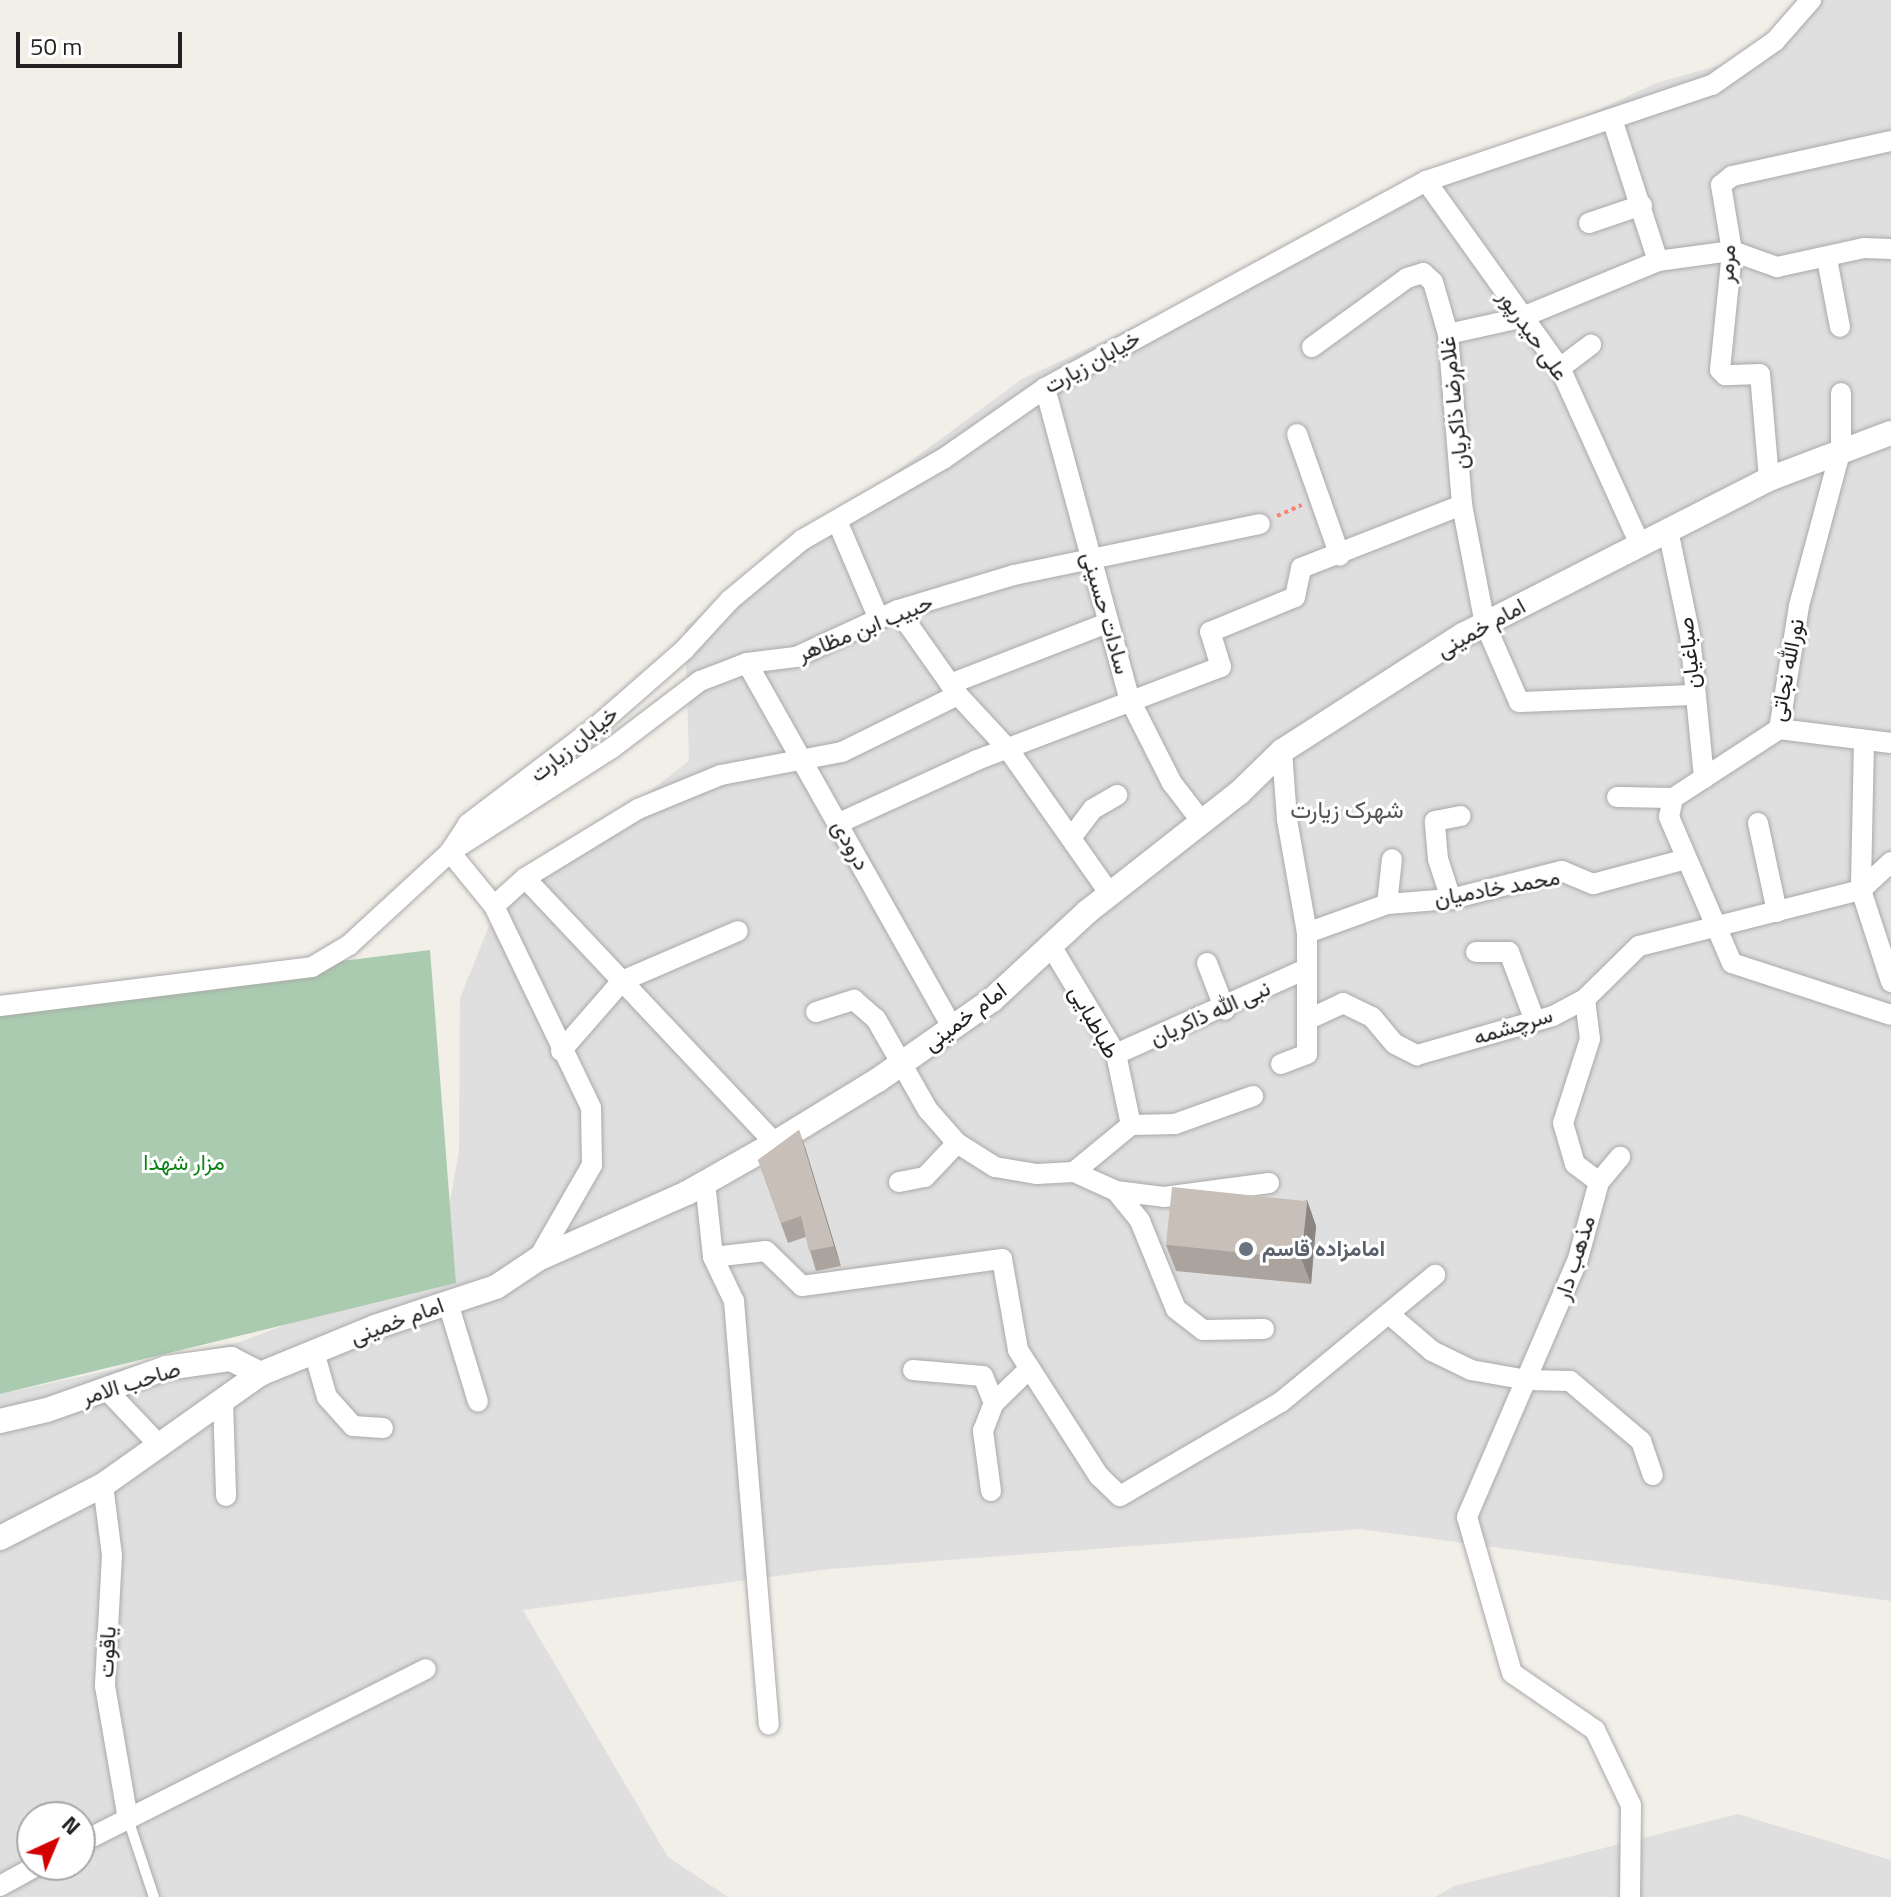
<!DOCTYPE html>
<meta charset="utf-8">
<style>
body{margin:0}
#map{position:relative;width:1891px;height:1897px;overflow:hidden;background:#f2efe9;font-family:"Titillium Web",Vazirmatn,sans-serif}
div>[style]{position:absolute}
[style*='--x']{left:calc(var(--x)*1px);top:calc(var(--y)*1px);width:calc(var(--w)*1px);rotate:calc(var(--a)*1deg)}
.residential>*{inset:0;background:#e0dfdf}
.cemetery>*{inset:0;background:#aacbaf}
.path>*{height:4px;margin-top:-2px;transform-origin:0;background:repeating-linear-gradient(90deg,#fa8072 0 4px,transparent 0 8px)}
.roads{filter:drop-shadow(0 0 2px #a9a9a9) drop-shadow(0 0 2px #a9a9a9)}
.service>*{height:10px;margin:-5px;padding:0 5px;transform-origin:5px;border-radius:5px;background:#fff}
.minor>*{height:20px;margin:-10px;padding:0 10px;transform-origin:10px;border-radius:10px;background:#fff}
.tertiary>*{height:24px;margin:-12px;padding:0 12px;transform-origin:12px;border-radius:12px;background:#fff}
.wall>*{inset:0;background:#aba49e}
.shaded-wall>*{inset:0;background:#8b8681}
.building>*{inset:0;background:#c7bfb8;transform-origin:0 0}
.dots>*{width:22px;height:22px;translate:-50% -50%;box-sizing:border-box;border:4px solid #fff;border-radius:50%}
span{translate:-50% -50%;white-space:nowrap;text-align:center;line-height:1.15;-webkit-text-stroke:6px #fff;paint-order:stroke}
.street-label{font-size:22px;color:#222}
.park-label{font-size:22px;color:#0c8416}
.worship-label{font-size:22px;color:#5b616d;font-weight:700}
.left{translate:0 -50%;text-align:left}
.neighbourhood-label{font-size:24px;color:#555}
.north{position:absolute;left:16px;top:1801px;width:80px;height:80px;box-sizing:border-box;background:#fff;border:2px solid #a7a7a7;border-radius:50%;rotate:44deg;font-size:22px;font-weight:700;line-height:32px;text-align:center;color:#222}
.north::after{content:'';display:block;margin:auto;width:28px;height:36px;background:#d40000;clip-path:polygon(50% 0,100% 100%,50% 72%,0 100%)}
.scale{position:absolute;left:16px;top:32px;width:166px;height:36px;box-sizing:border-box;border:4px solid #222;border-top:0;padding-left:10px;font-size:24px;line-height:28px;white-space:nowrap;color:#222;-webkit-text-stroke:6px #fff;paint-order:stroke}
</style>
<div id="map">
<div class="residential">
<i style="clip-path:polygon(evenodd,1808px 0,1891px 0,1891px 1601px,1360px 1529px,830px 1569px,523px 1610px,668px 1857px,728px 1897px,0 1897px,0 1394px,240px 1342px,438px 1266px,459px 1152px,460px 998px,495px 911px,689px 761px,685px 627px,1022px 379px,1656px 83px,1742px 59px,1808px 0,32px 1817px,80px 1817px,80px 1865px,32px 1865px,32px 1817px)"></i>
<i style="clip-path:polygon(1738px 1814px,1891px 1860px,1891px 1897px,1435px 1897px,1454px 1886px)"></i>
</div>
<div class="cemetery">
<i style="clip-path:polygon(430px 950px,456px 1283px,0 1394px,0 1004px)"></i>
</div>
<div class="path">
<i style="--x:1277;--y:516;--w:27;--a:-24"></i>
</div>
<div class="roads">
<div class="service">
<i style="--x:128;--y:1819;--w:82;--a:71.6"></i>
</div>
<div class="minor">
<i style="--x:1613;--y:122;--w:146;--a:72.1"></i>
<i style="--x:1426;--y:181;--w:230;--a:54.4"></i>
<i style="--x:1560;--y:368;--w:193;--a:65.6"></i>
<i style="--x:1589;--y:223;--w:56;--a:-18.8"></i>
<i style="--x:1827;--y:259;--w:69;--a:79.2"></i>
<i style="--x:1448;--y:334;--w:74;--a:-12.5"></i>
<i style="--x:1520;--y:318;--w:149;--a:-22.4"></i>
<i style="--x:1658;--y:261;--w:75;--a:-7.7"></i>
<i style="--x:1732;--y:251;--w:48;--a:19.6"></i>
<i style="--x:1777;--y:267;--w:89;--a:-12.3"></i>
<i style="--x:1864;--y:248;--w:27;--a:2"></i>
<i style="--x:1312;--y:347;--w:117;--a:-36"></i>
<i style="--x:1407;--y:278;--w:17;--a:-17"></i>
<i style="--x:1423;--y:273;--w:13;--a:42"></i>
<i style="--x:1433;--y:282;--w:54;--a:73.9"></i>
<i style="--x:1448;--y:334;--w:172;--a:85.3"></i>
<i style="--x:1462;--y:505;--w:121;--a:79.1"></i>
<i style="--x:1485;--y:624;--w:85;--a:66.4"></i>
<i style="--x:1519;--y:702;--w:175;--a:-2.3"></i>
<i style="--x:1560;--y:368;--w:39;--a:-37"></i>
<i style="--x:1045;--y:388;--w:323;--a:74.8"></i>
<i style="--x:1130;--y:700;--w:93;--a:63.2"></i>
<i style="--x:1172;--y:783;--w:49;--a:52.4"></i>
<i style="--x:1841;--y:393;--w:56;--a:90"></i>
<i style="--x:1841;--y:449;--w:163;--a:105"></i>
<i style="--x:1799;--y:606;--w:125;--a:99.2"></i>
<i style="--x:1779;--y:729;--w:126;--a:146.9"></i>
<i style="--x:1673;--y:798;--w:19;--a:102"></i>
<i style="--x:1669;--y:817;--w:159;--a:66.7"></i>
<i style="--x:1732;--y:963;--w:167;--a:18.1"></i>
<i style="--x:1297;--y:434;--w:129;--a:70.6"></i>
<i style="--x:1769;--y:479;--w:105;--a:-94.9"></i>
<i style="--x:1760;--y:374;--w:35;--a:178"></i>
<i style="--x:1725;--y:375;--w:7;--a:-135"></i>
<i style="--x:1720;--y:370;--w:120;--a:-84.2"></i>
<i style="--x:1732;--y:251;--w:67;--a:-99.5"></i>
<i style="--x:1721;--y:185;--w:14;--a:-39"></i>
<i style="--x:1732;--y:176;--w:163;--a:-12.4"></i>
<i style="--x:838;--y:523;--w:104;--a:66.9"></i>
<i style="--x:1668;--y:530;--w:107;--a:78.2"></i>
<i style="--x:1690;--y:635;--w:144;--a:84.4"></i>
<i style="--x:898;--y:610;--w:104;--a:54.8"></i>
<i style="--x:958;--y:695;--w:74;--a:47.2"></i>
<i style="--x:1008;--y:749;--w:177;--a:54.9"></i>
<i style="--x:747;--y:663;--w:419;--a:60.6"></i>
<i style="--x:950;--y:684;--w:168;--a:-21.2"></i>
<i style="--x:1779;--y:729;--w:113;--a:7.1"></i>
<i style="--x:1864;--y:741;--w:149;--a:91.2"></i>
<i style="--x:1861;--y:890;--w:97;--a:71.9"></i>
<i style="--x:1617;--y:797;--w:56;--a:1"></i>
<i style="--x:839;--y:823;--w:152;--a:-24.5"></i>
<i style="--x:977;--y:760;--w:261;--a:-20.9"></i>
<i style="--x:1221;--y:667;--w:37;--a:-107"></i>
<i style="--x:1210;--y:632;--w:92;--a:-22.4"></i>
<i style="--x:1295;--y:597;--w:30;--a:-78"></i>
<i style="--x:1301;--y:568;--w:173;--a:-21.4"></i>
<i style="--x:1758;--y:823;--w:91;--a:77.9"></i>
<i style="--x:1071;--y:838;--w:36;--a:-53"></i>
<i style="--x:1093;--y:809;--w:28;--a:-30"></i>
<i style="--x:450;--y:852;--w:33;--a:-57"></i>
<i style="--x:468;--y:824;--w:161;--a:-37.2"></i>
<i style="--x:596;--y:727;--w:117;--a:-41.2"></i>
<i style="--x:684;--y:650;--w:68;--a:-47.4"></i>
<i style="--x:730;--y:600;--w:94;--a:-39.8"></i>
<i style="--x:802;--y:540;--w:163;--a:-29.9"></i>
<i style="--x:943;--y:459;--w:124;--a:-34.8"></i>
<i style="--x:1045;--y:388;--w:434;--a:-28.5"></i>
<i style="--x:1426;--y:181;--w:302;--a:-18.6"></i>
<i style="--x:1712;--y:85;--w:77;--a:-34.9"></i>
<i style="--x:1775;--y:41;--w:55;--a:-48.7"></i>
<i style="--x:450;--y:852;--w:70;--a:50.8"></i>
<i style="--x:494;--y:906;--w:224;--a:64.3"></i>
<i style="--x:591;--y:1108;--w:57;--a:89"></i>
<i style="--x:592;--y:1165;--w:108;--a:119.9"></i>
<i style="--x:525;--y:878;--w:364;--a:46.7"></i>
<i style="--x:1451;--y:899;--w:42;--a:-108"></i>
<i style="--x:1438;--y:859;--w:38;--a:-95"></i>
<i style="--x:1435;--y:821;--w:26;--a:-11"></i>
<i style="--x:1387;--y:904;--w:45;--a:-83.7"></i>
<i style="--x:494;--y:906;--w:42;--a:-42.1"></i>
<i style="--x:525;--y:878;--w:132;--a:-31.4"></i>
<i style="--x:638;--y:809;--w:90;--a:-22.3"></i>
<i style="--x:721;--y:775;--w:123;--a:-10.8"></i>
<i style="--x:842;--y:752;--w:129;--a:-26.2"></i>
<i style="--x:1307;--y:933;--w:85;--a:-19.9"></i>
<i style="--x:1387;--y:904;--w:64;--a:-4.5"></i>
<i style="--x:1451;--y:899;--w:114;--a:-14.2"></i>
<i style="--x:1562;--y:871;--w:34;--a:23"></i>
<i style="--x:1593;--y:884;--w:96;--a:-15"></i>
<i style="--x:1051;--y:946;--w:126;--a:59"></i>
<i style="--x:1116;--y:1054;--w:73;--a:78.1"></i>
<i style="--x:1131;--y:1125;--w:74;--a:140.5"></i>
<i style="--x:1476;--y:952;--w:33;--a:0"></i>
<i style="--x:1509;--y:952;--w:74;--a:69.4"></i>
<i style="--x:1207;--y:963;--w:50;--a:69"></i>
<i style="--x:1585;--y:999;--w:40;--a:82.9"></i>
<i style="--x:1590;--y:1039;--w:88;--a:107.8"></i>
<i style="--x:1563;--y:1123;--w:43;--a:73.7"></i>
<i style="--x:1575;--y:1164;--w:30;--a:37"></i>
<i style="--x:1599;--y:1182;--w:80;--a:105.3"></i>
<i style="--x:1578;--y:1259;--w:281;--a:113.3"></i>
<i style="--x:1467;--y:1517;--w:162;--a:73.9"></i>
<i style="--x:1512;--y:1673;--w:101;--a:34.5"></i>
<i style="--x:1595;--y:1730;--w:83;--a:64.4"></i>
<i style="--x:1631;--y:1805;--w:92;--a:90.6"></i>
<i style="--x:0;--y:1006;--w:314;--a:-7.1"></i>
<i style="--x:312;--y:967;--w:43;--a:-30.7"></i>
<i style="--x:349;--y:945;--w:137;--a:-42.6"></i>
<i style="--x:450;--y:852;--w:193;--a:-32.7"></i>
<i style="--x:612;--y:748;--w:111;--a:-37.3"></i>
<i style="--x:700;--y:681;--w:50;--a:-21"></i>
<i style="--x:747;--y:663;--w:49;--a:-7"></i>
<i style="--x:796;--y:657;--w:112;--a:-24.7"></i>
<i style="--x:898;--y:610;--w:121;--a:-16.8"></i>
<i style="--x:1014;--y:575;--w:251;--a:-11.7"></i>
<i style="--x:816;--y:1012;--w:40;--a:-18"></i>
<i style="--x:854;--y:1000;--w:29;--a:41"></i>
<i style="--x:876;--y:1019;--w:105;--a:60.3"></i>
<i style="--x:928;--y:1110;--w:44;--a:48.7"></i>
<i style="--x:957;--y:1143;--w:45;--a:32.3"></i>
<i style="--x:995;--y:1167;--w:43;--a:9.5"></i>
<i style="--x:1037;--y:1174;--w:37;--a:-3"></i>
<i style="--x:1074;--y:1172;--w:46;--a:24.3"></i>
<i style="--x:1116;--y:1191;--w:38;--a:51"></i>
<i style="--x:1140;--y:1221;--w:95;--a:67.8"></i>
<i style="--x:1176;--y:1309;--w:34;--a:38"></i>
<i style="--x:1203;--y:1330;--w:61;--a:-0.9"></i>
<i style="--x:1307;--y:1020;--w:40;--a:-25"></i>
<i style="--x:1343;--y:1003;--w:32;--a:26"></i>
<i style="--x:1372;--y:1017;--w:35;--a:50"></i>
<i style="--x:1395;--y:1044;--w:25;--a:27"></i>
<i style="--x:1417;--y:1055;--w:141;--a:-16"></i>
<i style="--x:1553;--y:1016;--w:36;--a:-28"></i>
<i style="--x:1585;--y:999;--w:76;--a:-44.5"></i>
<i style="--x:1639;--y:946;--w:229;--a:-14.2"></i>
<i style="--x:1861;--y:890;--w:41;--a:-43"></i>
<i style="--x:561;--y:1051;--w:93;--a:-48.9"></i>
<i style="--x:622;--y:981;--w:126;--a:-23.3"></i>
<i style="--x:1116;--y:1054;--w:206;--a:-24.1"></i>
<i style="--x:1281;--y:1064;--w:28;--a:-21"></i>
<i style="--x:1307;--y:1054;--w:121;--a:-90"></i>
<i style="--x:1307;--y:933;--w:116;--a:-100"></i>
<i style="--x:1287;--y:819;--w:68;--a:-94.2"></i>
<i style="--x:1131;--y:1125;--w:44;--a:-1.3"></i>
<i style="--x:1175;--y:1124;--w:83;--a:-19.7"></i>
<i style="--x:705;--y:1182;--w:75;--a:83.9"></i>
<i style="--x:713;--y:1257;--w:49;--a:64.5"></i>
<i style="--x:734;--y:1301;--w:425;--a:85.3"></i>
<i style="--x:899;--y:1182;--w:26;--a:-11"></i>
<i style="--x:925;--y:1177;--w:47;--a:-46.7"></i>
<i style="--x:1599;--y:1182;--w:33;--a:-50"></i>
<i style="--x:1116;--y:1191;--w:48;--a:7.1"></i>
<i style="--x:1164;--y:1197;--w:106;--a:-7.6"></i>
<i style="--x:713;--y:1257;--w:53;--a:-6.5"></i>
<i style="--x:766;--y:1251;--w:50;--a:44.2"></i>
<i style="--x:802;--y:1286;--w:202;--a:-7.7"></i>
<i style="--x:1002;--y:1259;--w:92;--a:80"></i>
<i style="--x:1018;--y:1350;--w:150;--a:57.3"></i>
<i style="--x:1099;--y:1476;--w:29;--a:44"></i>
<i style="--x:1120;--y:1496;--w:186;--a:-30.3"></i>
<i style="--x:1281;--y:1402;--w:200;--a:-39.5"></i>
<i style="--x:448;--y:1303;--w:103;--a:73.1"></i>
<i style="--x:1389;--y:1314;--w:57;--a:40.7"></i>
<i style="--x:1432;--y:1351;--w:43;--a:26"></i>
<i style="--x:1471;--y:1370;--w:57;--a:10.1"></i>
<i style="--x:1527;--y:1380;--w:43;--a:1.3"></i>
<i style="--x:1570;--y:1381;--w:93;--a:40.2"></i>
<i style="--x:1641;--y:1441;--w:36;--a:71"></i>
<i style="--x:314;--y:1352;--w:47;--a:73.9"></i>
<i style="--x:327;--y:1397;--w:39;--a:48"></i>
<i style="--x:353;--y:1426;--w:30;--a:4"></i>
<i style="--x:913;--y:1370;--w:70;--a:4.9"></i>
<i style="--x:983;--y:1376;--w:29;--a:68"></i>
<i style="--x:105;--y:1388;--w:76;--a:46.6"></i>
<i style="--x:223;--y:1399;--w:97;--a:88.2"></i>
<i style="--x:103;--y:1485;--w:71;--a:82.7"></i>
<i style="--x:112;--y:1555;--w:131;--a:93.1"></i>
<i style="--x:105;--y:1686;--w:135;--a:80.2"></i>
<i style="--x:991;--y:1491;--w:61;--a:-97.6"></i>
<i style="--x:983;--y:1431;--w:30;--a:-69"></i>
<i style="--x:994;--y:1403;--w:50;--a:-44.2"></i>
<i style="--x:80;--y:1843;--w:387;--a:-26.7"></i>
<i style="--x:0;--y:1886;--w:43;--a:-28.9"></i>
</div>
<div class="tertiary">
<i style="--x:0;--y:1421;--w:48;--a:-13.2"></i>
<i style="--x:47;--y:1410;--w:126;--a:-19.4"></i>
<i style="--x:166;--y:1368;--w:66;--a:-7.9"></i>
<i style="--x:231;--y:1359;--w:33;--a:27"></i>
<i style="--x:0;--y:1538;--w:116;--a:-27.2"></i>
<i style="--x:103;--y:1485;--w:192;--a:-35.3"></i>
<i style="--x:260;--y:1374;--w:124;--a:-22.2"></i>
<i style="--x:375;--y:1327;--w:127;--a:-18.3"></i>
<i style="--x:496;--y:1287;--w:50;--a:-33.7"></i>
<i style="--x:538;--y:1259;--w:163;--a:-23.9"></i>
<i style="--x:687;--y:1193;--w:101;--a:-29.6"></i>
<i style="--x:775;--y:1143;--w:121;--a:-31.5"></i>
<i style="--x:878;--y:1080;--w:139;--a:-35.1"></i>
<i style="--x:992;--y:1000;--w:129;--a:-42.8"></i>
<i style="--x:1087;--y:912;--w:193;--a:-38.1"></i>
<i style="--x:1239;--y:793;--w:60;--a:-44.3"></i>
<i style="--x:1282;--y:751;--w:215;--a:-32.7"></i>
<i style="--x:1463;--y:635;--w:343;--a:-27"></i>
<i style="--x:1769;--y:479;--w:130;--a:-20.7"></i>
</div>
</div>
<div class="wall">
<i style="clip-path:polygon(799px 1130px,841px 1266px,816px 1271px,806px 1237px,788px 1243px,758px 1160px)"></i>
<i style="clip-path:polygon(1307px 1200px,1316px 1226px,1311px 1284px,1176px 1271px,1166px 1245px)"></i>
</div>
<div class="shaded-wall">
<i style="clip-path:polygon(799px 1130px,806px 1150px,841px 1266px,834px 1246px)"></i>
<i style="clip-path:polygon(1307px 1200px,1316px 1226px,1311px 1284px,1301px 1258px)"></i>
</div>
<div class="building">
<i style="clip-path:polygon(799px 1130px,834px 1246px,809px 1251px,801px 1216px,781px 1223px,758px 1160px)"></i>
<i style="left:1172px;top:1187px;width:136px;height:58px;rotate:6deg"></i>
</div>
<div class="dots">
<i style="left:1246px;top:1249px;background:#6b7280"></i>
</div>
<div class="street-label">
<span style="left:1727px;top:264px;rotate:-87deg">مرمر</span>
<span style="left:1533px;top:335px;rotate:55deg">علی حیدرپور</span>
<span style="left:1092px;top:362px;rotate:-29deg">خیابان زیارت</span>
<span style="left:1454px;top:403px;rotate:-96deg">غلام‌رضا ذاکریان</span>
<span style="left:1106px;top:613px;rotate:74deg">سادات حسینی</span>
<span style="left:865px;top:628px;rotate:-22deg">حبیب ابن مظاهر</span>
<span style="left:1481px;top:628px;rotate:-29deg">امام خمینی</span>
<span style="left:1689px;top:653px;rotate:-96deg">صباغیان</span>
<span style="left:1787px;top:670px;rotate:-79deg">نورالله نجاتی</span>
<span style="left:574px;top:744px;rotate:-39deg">خیابان زیارت</span>
<span style="left:851px;top:845px;rotate:61deg">درودی</span>
<span style="left:1497px;top:888px;rotate:-10deg">محمد خادمیان</span>
<span style="left:1210px;top:1013px;rotate:-24deg">نبی الله ذاکریان</span>
<span style="left:965px;top:1017px;rotate:-37deg">امام خمینی</span>
<span style="left:1094px;top:1022px;rotate:61deg">طباطبایی</span>
<span style="left:1513px;top:1026px;rotate:-17deg">سرچشمه</span>
<span style="left:1575px;top:1258px;rotate:-72deg">مذهب دار</span>
<span style="left:397px;top:1321px;rotate:-20deg">امام خمینی</span>
<span style="left:131px;top:1383px;rotate:-17deg">صاحب الامر</span>
<span style="left:107px;top:1652px;rotate:-87deg">یاقوت</span>
</div>
<div class="park-label">
<span style="left:184px;top:1163px">مزار شهدا</span>
</div>
<div class="worship-label">
<span class="left" style="left:1262px;top:1249px">امامزاده قاسم</span>
</div>
<div class="neighbourhood-label">
<span style="left:1347px;top:810px">شهرک زیارت</span>
</div>
<div class="north">N</div>
<div class="scale">50 m</div>
</div>
